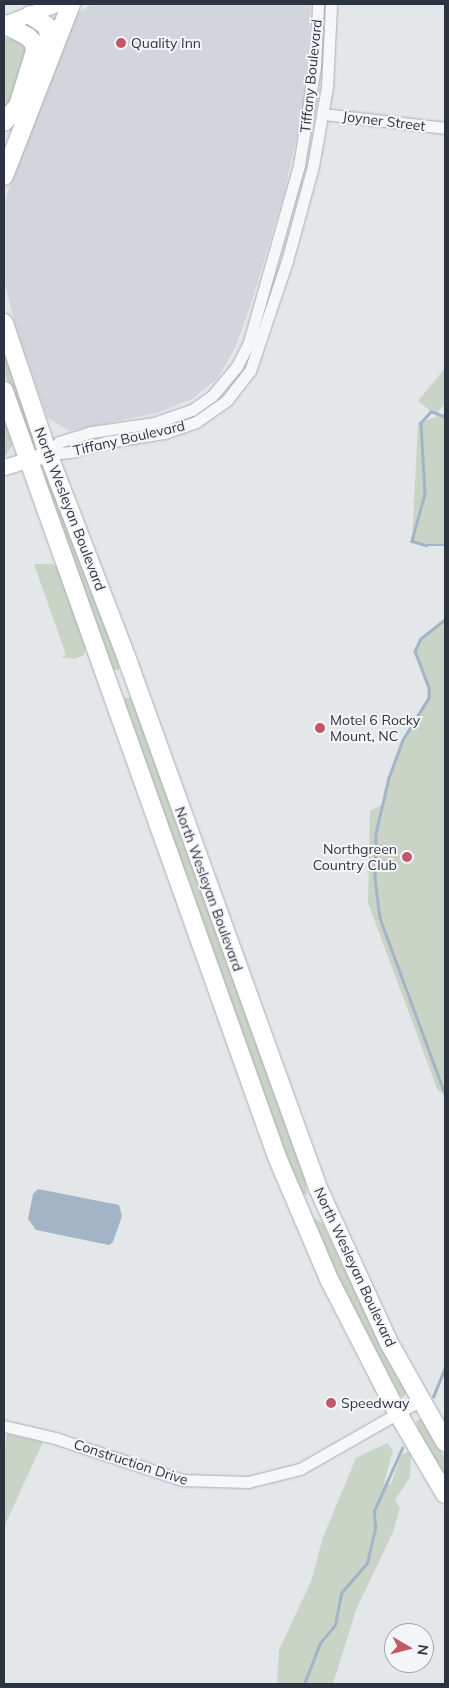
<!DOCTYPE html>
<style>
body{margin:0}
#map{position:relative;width:449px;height:1688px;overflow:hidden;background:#e4e7ea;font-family:Mulish,sans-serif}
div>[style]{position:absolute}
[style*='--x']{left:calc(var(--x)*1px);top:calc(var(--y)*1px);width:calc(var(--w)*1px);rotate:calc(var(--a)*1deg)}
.built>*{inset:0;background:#d2d6dc}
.green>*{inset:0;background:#c9d3c6}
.water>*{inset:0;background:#a3b4c6}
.stream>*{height:2.5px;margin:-1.25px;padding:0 1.25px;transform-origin:1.25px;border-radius:1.25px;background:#a3b4c6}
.roads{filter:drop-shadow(0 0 1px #a9aeb4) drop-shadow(0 0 1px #a9aeb4)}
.minor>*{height:11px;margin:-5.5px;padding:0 5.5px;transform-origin:5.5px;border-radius:5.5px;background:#f6f7f9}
.major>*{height:15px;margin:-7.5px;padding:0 7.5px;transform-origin:7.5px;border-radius:7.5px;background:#fff}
.highway>*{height:18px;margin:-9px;padding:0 9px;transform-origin:9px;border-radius:9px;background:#fff}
.dots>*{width:14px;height:14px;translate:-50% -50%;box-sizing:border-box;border:2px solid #f4f5f8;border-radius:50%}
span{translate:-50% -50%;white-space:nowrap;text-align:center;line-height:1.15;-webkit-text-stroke:4px #f4f5f8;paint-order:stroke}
.poi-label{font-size:14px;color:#2d3441}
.left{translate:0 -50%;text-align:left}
.right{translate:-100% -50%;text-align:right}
.street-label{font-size:14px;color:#2d3441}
.frame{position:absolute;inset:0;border:5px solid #2d3441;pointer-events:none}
.north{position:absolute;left:384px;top:1623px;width:50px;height:50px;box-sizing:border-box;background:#f4f5f8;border:1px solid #a4a8af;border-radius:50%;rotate:98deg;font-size:14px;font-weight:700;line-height:20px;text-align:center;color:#2d3441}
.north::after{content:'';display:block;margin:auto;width:18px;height:22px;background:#c25767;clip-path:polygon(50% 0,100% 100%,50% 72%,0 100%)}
</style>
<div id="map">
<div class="built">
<i style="clip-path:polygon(92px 4px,310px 4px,308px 86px,284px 194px,250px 307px,235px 348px,218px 378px,192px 399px,157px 413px,69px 431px,47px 417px,17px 331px,4px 281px,4px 203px,70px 18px)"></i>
</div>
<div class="green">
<i style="clip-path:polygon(4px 38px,17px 40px,24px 45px,29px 60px,4px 116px)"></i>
<i style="clip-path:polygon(4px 347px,36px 440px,34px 443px,31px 443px,4px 372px)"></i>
<i style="clip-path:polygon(445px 368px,445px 403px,436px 415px,418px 401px)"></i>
<i style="clip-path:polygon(4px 407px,13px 438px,12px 446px,4px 458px)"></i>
<i style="clip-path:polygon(445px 414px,445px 545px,415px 544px,412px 541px,418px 423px)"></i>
<i style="clip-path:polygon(45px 474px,120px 654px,119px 670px,113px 670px,110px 663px,42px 475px)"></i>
<i style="clip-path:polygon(34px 564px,52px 564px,61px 569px,87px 643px,84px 655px,74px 659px,61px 657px,66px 655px)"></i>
<i style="clip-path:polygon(445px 620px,445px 1093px,438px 1091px,368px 903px,370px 811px,382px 805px,398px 750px,429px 698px,429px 688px,415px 651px,421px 639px)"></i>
<i style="clip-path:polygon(132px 697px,304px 1167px,307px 1195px,298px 1193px,124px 709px,125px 698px)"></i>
<i style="clip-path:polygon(315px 1218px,323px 1224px,357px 1296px,397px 1367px,406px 1394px,403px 1397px,399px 1395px,346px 1301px,313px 1223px)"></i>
<i style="clip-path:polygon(421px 1419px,445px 1458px,445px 1483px,424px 1447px,416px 1421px)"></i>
<i style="clip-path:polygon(7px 1434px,43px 1442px,4px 1527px,4px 1449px)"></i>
<i style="clip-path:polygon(387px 1443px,393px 1450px,384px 1484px,391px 1484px,401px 1455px,407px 1452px,411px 1453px,410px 1477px,395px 1500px,400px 1508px,393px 1532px,356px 1610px,333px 1684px,277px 1684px,279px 1650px,312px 1579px,323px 1537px,356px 1458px)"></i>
</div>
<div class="water">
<i style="clip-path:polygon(38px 1189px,119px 1205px,122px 1216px,113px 1242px,109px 1245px,36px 1230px,28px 1219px,33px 1194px)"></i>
</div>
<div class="stream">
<i style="--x:445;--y:417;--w:15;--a:-160"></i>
<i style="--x:431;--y:412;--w:15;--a:132"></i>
<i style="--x:421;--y:423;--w:71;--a:86.8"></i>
<i style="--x:425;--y:494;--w:49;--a:105.5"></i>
<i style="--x:412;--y:541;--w:15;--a:16"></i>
<i style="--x:426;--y:545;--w:19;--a:0"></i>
<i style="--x:445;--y:620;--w:31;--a:142"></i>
<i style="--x:421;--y:639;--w:13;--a:117"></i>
<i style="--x:415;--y:651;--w:40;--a:69"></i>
<i style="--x:429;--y:688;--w:10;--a:90"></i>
<i style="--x:429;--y:698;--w:49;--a:121.8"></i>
<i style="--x:403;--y:740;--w:40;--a:110.2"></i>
<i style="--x:389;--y:778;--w:57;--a:103.1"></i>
<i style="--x:376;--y:834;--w:44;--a:91.3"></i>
<i style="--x:375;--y:878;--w:40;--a:82.9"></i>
<i style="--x:380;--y:918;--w:188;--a:69.7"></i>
<i style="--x:433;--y:1397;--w:32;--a:-68"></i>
<i style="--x:304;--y:1684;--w:44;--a:-68.7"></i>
<i style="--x:320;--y:1643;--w:23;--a:-50"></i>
<i style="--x:335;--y:1625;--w:33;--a:-79"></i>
<i style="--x:341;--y:1593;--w:40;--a:-49"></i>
<i style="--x:367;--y:1563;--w:37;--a:-77"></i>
<i style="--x:375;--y:1527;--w:16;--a:-94"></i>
<i style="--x:374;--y:1511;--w:69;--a:-66"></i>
</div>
<div class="roads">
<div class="minor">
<i style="--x:323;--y:114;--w:123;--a:6.5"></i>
<i style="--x:48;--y:454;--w:23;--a:-5"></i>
<i style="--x:71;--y:452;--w:36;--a:-16"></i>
<i style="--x:106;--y:442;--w:59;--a:-8.8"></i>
<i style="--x:164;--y:433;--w:34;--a:-19"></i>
<i style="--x:196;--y:422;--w:38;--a:-35"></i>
<i style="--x:227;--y:400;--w:37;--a:-52"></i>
<i style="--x:250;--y:371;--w:116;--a:-71.4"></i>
<i style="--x:287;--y:261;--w:98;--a:-74.7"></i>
<i style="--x:313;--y:166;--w:80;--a:-80"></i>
<i style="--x:327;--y:87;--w:83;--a:-87.2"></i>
<i style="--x:48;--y:454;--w:16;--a:-47"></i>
<i style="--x:59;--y:442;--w:34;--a:-17"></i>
<i style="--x:92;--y:432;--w:63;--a:-8.3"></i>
<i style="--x:154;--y:423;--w:40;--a:-18.9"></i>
<i style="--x:192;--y:410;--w:24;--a:-35"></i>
<i style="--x:212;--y:396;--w:39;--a:-50"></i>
<i style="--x:237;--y:366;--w:27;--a:-63"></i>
<i style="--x:249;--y:342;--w:184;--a:-74.2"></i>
<i style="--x:299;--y:165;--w:100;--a:-80.8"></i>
<i style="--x:315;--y:66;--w:62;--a:-87.2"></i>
<i style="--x:4;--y:1426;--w:52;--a:13.2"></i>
<i style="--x:55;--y:1438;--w:134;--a:18.3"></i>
<i style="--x:182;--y:1480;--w:66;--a:1.7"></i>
<i style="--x:248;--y:1482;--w:54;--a:-14"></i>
<i style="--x:300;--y:1469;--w:139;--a:-29.7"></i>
</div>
<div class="major">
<i style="--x:4;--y:24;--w:56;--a:-21"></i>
<i style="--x:4;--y:467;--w:46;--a:-16.5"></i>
</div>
<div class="highway">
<i style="--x:30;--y:15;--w:20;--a:33"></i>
<i style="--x:47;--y:26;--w:16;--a:79"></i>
<i style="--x:50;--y:42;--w:9;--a:111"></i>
<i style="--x:4;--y:24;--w:27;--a:28"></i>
<i style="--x:28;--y:37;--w:8;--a:45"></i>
<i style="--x:34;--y:43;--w:8;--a:83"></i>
<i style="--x:35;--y:51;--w:58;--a:107.2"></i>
<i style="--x:18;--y:106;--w:21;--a:131"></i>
<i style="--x:4;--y:176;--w:185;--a:-68.7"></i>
<i style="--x:4;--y:323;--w:138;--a:71.4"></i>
<i style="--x:48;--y:454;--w:220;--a:68.9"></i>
<i style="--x:127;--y:659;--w:562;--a:70.15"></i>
<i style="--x:318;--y:1188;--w:170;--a:65.4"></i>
<i style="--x:389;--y:1343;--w:114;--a:60.5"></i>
<i style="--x:4;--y:391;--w:813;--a:70.38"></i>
<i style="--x:277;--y:1157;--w:135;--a:66.9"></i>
<i style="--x:330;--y:1281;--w:147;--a:62.9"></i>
<i style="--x:397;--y:1412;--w:95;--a:59.7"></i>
</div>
</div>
<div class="dots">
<i style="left:121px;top:43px;background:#c25767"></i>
<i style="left:320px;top:728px;background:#c25767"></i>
<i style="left:407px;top:857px;background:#c25767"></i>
<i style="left:331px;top:1403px;background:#c25767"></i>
</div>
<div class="poi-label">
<span class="left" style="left:131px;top:43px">Quality Inn</span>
<span class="left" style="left:330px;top:728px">Motel 6 Rocky<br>Mount, NC</span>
<span class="right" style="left:397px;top:857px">Northgreen<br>Country Club</span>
<span class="left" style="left:341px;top:1403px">Speedway</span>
</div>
<div class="street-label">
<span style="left:311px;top:76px;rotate:-84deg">Tiffany Boulevard</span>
<span style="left:384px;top:121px;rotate:7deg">Joyner Street</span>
<span style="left:129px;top:438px;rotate:-13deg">Tiffany Boulevard</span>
<span style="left:70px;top:509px;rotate:69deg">North Wesleyan Boulevard</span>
<span style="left:209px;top:889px;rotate:70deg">North Wesleyan Boulevard</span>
<span style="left:355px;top:1267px;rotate:65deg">North Wesleyan Boulevard</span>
<span style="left:131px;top:1462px;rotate:18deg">Construction Drive</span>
</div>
<div class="frame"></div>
<div class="north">N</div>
</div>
